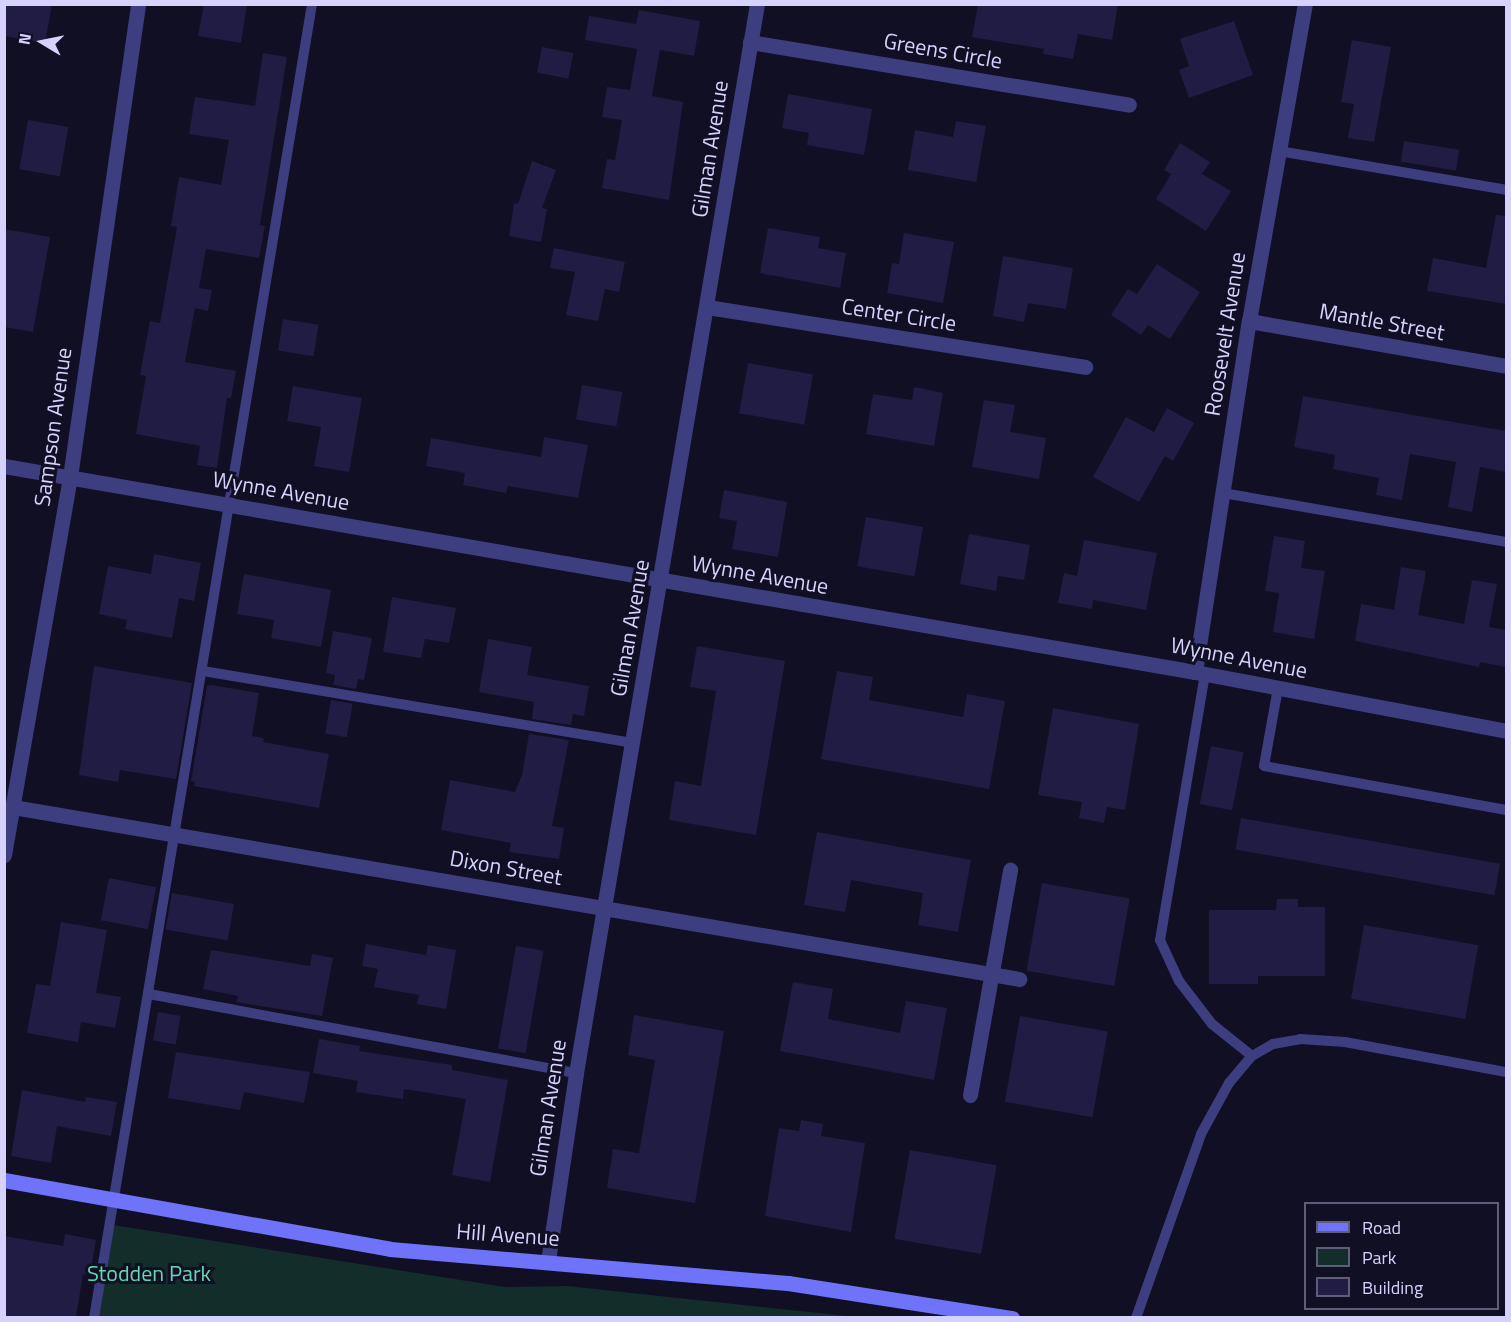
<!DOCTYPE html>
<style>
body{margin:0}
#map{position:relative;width:1511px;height:1322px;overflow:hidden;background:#110f23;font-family:"Titillium Web",sans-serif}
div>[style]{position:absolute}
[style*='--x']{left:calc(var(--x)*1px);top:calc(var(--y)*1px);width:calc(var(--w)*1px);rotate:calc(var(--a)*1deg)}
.green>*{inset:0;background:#122d2a}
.building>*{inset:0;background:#211c43;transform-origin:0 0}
.lane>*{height:10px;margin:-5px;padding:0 5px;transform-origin:5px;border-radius:5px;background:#3c3e80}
.street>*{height:15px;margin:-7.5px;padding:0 7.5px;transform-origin:7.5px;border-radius:7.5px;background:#3c3e80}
.secondary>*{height:15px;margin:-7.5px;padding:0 7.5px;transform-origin:7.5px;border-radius:7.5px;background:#6e73f9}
span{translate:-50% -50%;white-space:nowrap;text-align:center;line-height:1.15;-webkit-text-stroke:6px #110f23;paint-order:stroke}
.street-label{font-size:22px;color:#d5d3fd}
.park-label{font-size:22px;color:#61dab4}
.frame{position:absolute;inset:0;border:6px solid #d5d3fd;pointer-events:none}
.legend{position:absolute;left:1304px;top:1202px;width:195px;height:108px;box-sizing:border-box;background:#110f23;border:2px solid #5f5d7a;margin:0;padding:8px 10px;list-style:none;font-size:18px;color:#d5d3fd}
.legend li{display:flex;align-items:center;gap:12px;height:30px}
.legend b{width:30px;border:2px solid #5f5d7a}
.north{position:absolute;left:12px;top:12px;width:60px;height:60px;-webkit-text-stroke:4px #110f23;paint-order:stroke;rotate:280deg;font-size:16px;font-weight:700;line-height:24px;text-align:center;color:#d5d3fd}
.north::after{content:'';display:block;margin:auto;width:21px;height:27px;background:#d5d3fd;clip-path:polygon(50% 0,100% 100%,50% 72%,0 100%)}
</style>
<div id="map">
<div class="green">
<i style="clip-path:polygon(113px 1225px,505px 1287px,567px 1286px,856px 1317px,98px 1318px)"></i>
</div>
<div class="building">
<i style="clip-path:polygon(4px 4px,52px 4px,45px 43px,4px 36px)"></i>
<i style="clip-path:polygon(204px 4px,247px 4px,241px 43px,198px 36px)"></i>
<i style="clip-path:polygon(978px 4px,1118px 4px,1112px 40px,1078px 34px,1073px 59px,1043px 54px,1044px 49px,972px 37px)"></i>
<i style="clip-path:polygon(639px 10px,700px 21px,694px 56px,660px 50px,652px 96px,683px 102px,669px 200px,602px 188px,607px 159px,615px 160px,622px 120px,602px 117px,607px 87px,630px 90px,637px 49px,585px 40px,589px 16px,636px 24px)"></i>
<i style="clip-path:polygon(1234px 21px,1253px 75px,1189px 98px,1179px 70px,1189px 66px,1180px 39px)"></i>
<i style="clip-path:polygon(1352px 40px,1391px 47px,1374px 142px,1348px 138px,1354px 104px,1341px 102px)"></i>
<i style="left:542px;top:47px;width:32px;height:26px;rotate:11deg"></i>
<i style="clip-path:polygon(263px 53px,287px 57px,260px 225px,265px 226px,259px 258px,206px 249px,199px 288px,212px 290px,208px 311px,195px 308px,185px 362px,236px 371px,231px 398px,227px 398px,217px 468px,197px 465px,200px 446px,136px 434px,146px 376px,140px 375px,150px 321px,160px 323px,177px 227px,171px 226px,179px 177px,221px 185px,229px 140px,189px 134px,195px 97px,255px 106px)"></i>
<i style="clip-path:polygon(788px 94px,872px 109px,864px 155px,807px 145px,809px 133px,782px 128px)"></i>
<i style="left:28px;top:120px;width:41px;height:50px;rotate:10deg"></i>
<i style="clip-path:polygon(956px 121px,986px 126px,976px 182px,908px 170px,915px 130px,953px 137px)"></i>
<i style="left:1404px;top:141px;width:56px;height:21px;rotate:9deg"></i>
<i style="clip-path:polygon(1180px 143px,1210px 162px,1202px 174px,1231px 191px,1206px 231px,1156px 199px,1171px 174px,1164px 170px)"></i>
<i style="clip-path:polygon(532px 161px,556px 170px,542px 208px,547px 209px,541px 242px,509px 236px,514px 203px,518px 204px)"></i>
<i style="clip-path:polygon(1496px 215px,1506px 216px,1506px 304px,1427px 291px,1433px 258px,1486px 268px)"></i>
<i style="clip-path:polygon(768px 228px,820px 237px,818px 248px,846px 253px,840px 288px,760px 273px)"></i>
<i style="clip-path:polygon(4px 229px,50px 237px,33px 332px,4px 327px)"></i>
<i style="clip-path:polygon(904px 233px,954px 242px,943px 303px,887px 293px,892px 263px,899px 264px)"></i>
<i style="clip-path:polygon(554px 248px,625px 262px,619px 292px,605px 289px,598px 321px,566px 315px,575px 272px,550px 268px)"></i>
<i style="clip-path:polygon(1003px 256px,1073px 268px,1066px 309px,1028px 303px,1024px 322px,993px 316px)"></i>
<i style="clip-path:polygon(1157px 264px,1200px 292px,1170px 339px,1148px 325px,1141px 335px,1111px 315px,1128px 289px,1137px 294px)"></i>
<i style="left:283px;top:319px;width:36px;height:32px;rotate:9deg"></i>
<i style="left:748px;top:363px;width:66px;height:51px;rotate:10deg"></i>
<i style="left:582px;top:385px;width:41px;height:35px;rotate:10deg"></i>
<i style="clip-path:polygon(293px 386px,362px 398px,349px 472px,314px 466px,321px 427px,287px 421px)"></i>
<i style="clip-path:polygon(914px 387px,943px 393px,934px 446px,866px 434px,873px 394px,912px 400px)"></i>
<i style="clip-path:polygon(1303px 396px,1506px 431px,1506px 472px,1480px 467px,1472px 512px,1448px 507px,1456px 462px,1410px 454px,1402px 500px,1376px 495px,1379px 478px,1333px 469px,1335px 455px,1294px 447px)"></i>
<i style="clip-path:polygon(984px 400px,1015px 405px,1010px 432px,1046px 438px,1039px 479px,972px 467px)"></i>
<i style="clip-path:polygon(1167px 408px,1194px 423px,1173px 461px,1165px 456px,1139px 502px,1093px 477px,1126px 417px,1154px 432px)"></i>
<i style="clip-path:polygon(544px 437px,588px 445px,578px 498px,508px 486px,506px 493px,463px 485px,465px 473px,426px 466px,431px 438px,541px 457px)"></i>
<i style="clip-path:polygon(724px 490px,787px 502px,778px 557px,732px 549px,737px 521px,719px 518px)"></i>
<i style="left:866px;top:517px;width:58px;height:50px;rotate:10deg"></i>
<i style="clip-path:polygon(969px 534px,1030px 545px,1024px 580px,998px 576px,996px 591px,960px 584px)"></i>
<i style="clip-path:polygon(1274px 536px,1305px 541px,1301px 568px,1325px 571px,1314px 639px,1273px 632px,1279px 593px,1265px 591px)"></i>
<i style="clip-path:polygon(1084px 540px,1157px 553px,1146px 610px,1093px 600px,1092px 609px,1058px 603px,1064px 573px,1077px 576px)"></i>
<i style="clip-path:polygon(154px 554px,201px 563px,194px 601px,179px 598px,172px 638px,125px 629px,127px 620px,99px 614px,108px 566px,151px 574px)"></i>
<i style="clip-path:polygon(1401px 567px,1426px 571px,1418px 615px,1464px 624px,1472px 580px,1497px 584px,1489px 627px,1506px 630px,1506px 667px,1480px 662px,1479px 667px,1355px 641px,1361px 604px,1394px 610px)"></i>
<i style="clip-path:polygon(244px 574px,331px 590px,321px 647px,271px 638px,274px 620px,237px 614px)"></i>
<i style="clip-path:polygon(392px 597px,456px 608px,449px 643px,425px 639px,421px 658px,383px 652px)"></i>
<i style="clip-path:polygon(333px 631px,372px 638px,364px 680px,358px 679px,356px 689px,333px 685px,335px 675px,326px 673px)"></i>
<i style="clip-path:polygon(488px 639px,532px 647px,527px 675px,589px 686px,584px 716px,573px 714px,571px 725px,532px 719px,534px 702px,479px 692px)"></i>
<i style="clip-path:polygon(697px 646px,785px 661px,756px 835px,669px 820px,675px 781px,701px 786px,716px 691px,690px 687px)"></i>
<i style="clip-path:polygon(94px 666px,192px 683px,176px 779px,120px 770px,118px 782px,79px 775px)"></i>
<i style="clip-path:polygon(837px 671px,873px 677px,869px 700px,963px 717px,967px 694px,1005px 701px,989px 789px,821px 759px)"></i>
<i style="clip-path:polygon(211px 685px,259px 693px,252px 736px,264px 738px,263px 742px,329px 754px,319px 808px,194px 786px,195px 782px,191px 781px,207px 686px)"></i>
<i style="left:331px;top:700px;width:22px;height:34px;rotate:10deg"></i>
<i style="clip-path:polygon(1053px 708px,1139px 724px,1125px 810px,1107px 807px,1104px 823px,1079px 818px,1082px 802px,1038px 795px)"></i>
<i style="clip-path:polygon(529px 734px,569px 740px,552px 826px,564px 828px,559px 859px,509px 852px,511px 843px,441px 830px,450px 780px,515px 792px,522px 775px)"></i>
<i style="left:1211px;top:746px;width:33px;height:59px;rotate:11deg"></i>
<i style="left:1241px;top:818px;width:263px;height:32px;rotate:10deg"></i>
<i style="clip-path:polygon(817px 832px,971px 860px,958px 932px,918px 925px,923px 893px,851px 880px,845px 912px,804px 905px)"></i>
<i style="left:109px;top:878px;width:48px;height:43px;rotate:11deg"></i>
<i style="left:1042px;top:883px;width:89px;height:89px;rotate:10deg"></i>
<i style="left:172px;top:893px;width:63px;height:37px;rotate:10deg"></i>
<i style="clip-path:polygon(1277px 899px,1298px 899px,1298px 907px,1325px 907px,1325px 976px,1258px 976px,1258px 984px,1209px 984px,1209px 910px,1276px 910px)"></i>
<i style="clip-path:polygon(61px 922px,107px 930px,96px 993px,121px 997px,115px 1028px,81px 1022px,78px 1042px,27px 1033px,36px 984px,50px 986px)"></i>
<i style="left:1364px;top:925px;width:116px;height:75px;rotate:10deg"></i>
<i style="clip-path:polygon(366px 944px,426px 955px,428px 945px,456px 950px,446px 1009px,417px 1004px,419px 995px,374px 987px,378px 969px,362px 966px)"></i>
<i style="left:516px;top:946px;width:28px;height:104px;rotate:10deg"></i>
<i style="clip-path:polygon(211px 950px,310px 966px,312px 954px,333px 958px,322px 1016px,236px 1002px,238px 996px,203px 989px)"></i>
<i style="clip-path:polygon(793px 982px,833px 989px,828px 1019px,900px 1033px,906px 1001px,947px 1008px,934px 1080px,780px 1051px)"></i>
<i style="left:158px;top:1012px;width:23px;height:29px;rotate:10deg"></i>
<i style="clip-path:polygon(634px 1015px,724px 1031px,695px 1203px,607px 1188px,613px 1149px,639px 1153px,655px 1060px,628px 1055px)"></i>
<i style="left:1020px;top:1016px;width:89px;height:87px;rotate:10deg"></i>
<i style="clip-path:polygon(319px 1039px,360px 1046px,359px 1051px,452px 1065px,452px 1070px,508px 1080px,490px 1182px,452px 1175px,466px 1099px,404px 1089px,403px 1099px,356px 1092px,358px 1081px,313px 1073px)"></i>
<i style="clip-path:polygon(176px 1052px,310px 1072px,304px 1103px,244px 1092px,240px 1110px,168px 1098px)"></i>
<i style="clip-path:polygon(22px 1090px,85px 1102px,86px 1097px,117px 1102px,111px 1136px,57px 1126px,51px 1163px,11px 1156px)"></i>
<i style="clip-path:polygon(801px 1120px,823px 1124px,821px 1136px,865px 1143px,851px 1232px,765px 1216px,779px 1128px,799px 1131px)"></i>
<i style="left:910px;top:1150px;width:88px;height:90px;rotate:10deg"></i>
<i style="clip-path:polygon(65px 1234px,96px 1240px,90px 1275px,83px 1274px,76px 1317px,4px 1317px,4px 1236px,63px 1246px)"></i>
</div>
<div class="lane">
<i style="--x:1279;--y:151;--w:230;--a:9.7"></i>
<i style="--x:1223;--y:493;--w:287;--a:9.8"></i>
<i style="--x:203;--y:671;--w:434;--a:9.5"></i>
<i style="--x:1205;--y:674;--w:270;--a:99.6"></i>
<i style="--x:1160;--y:940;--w:45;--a:65.1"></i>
<i style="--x:1179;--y:981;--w:54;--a:52.5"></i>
<i style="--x:1212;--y:1024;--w:51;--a:38.7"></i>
<i style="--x:1252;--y:1056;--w:24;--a:-30"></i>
<i style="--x:1273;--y:1044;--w:27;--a:-10"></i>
<i style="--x:1300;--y:1039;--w:45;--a:3.8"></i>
<i style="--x:1345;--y:1042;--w:164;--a:10.6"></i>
<i style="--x:1278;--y:688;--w:79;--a:100.2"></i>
<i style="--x:1264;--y:766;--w:246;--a:10.3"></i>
<i style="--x:149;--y:994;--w:434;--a:10.5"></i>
<i style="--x:94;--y:1318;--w:1332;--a:-80.58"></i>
<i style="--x:1136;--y:1318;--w:195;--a:-70.5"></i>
<i style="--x:1201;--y:1134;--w:58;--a:-61.2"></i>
<i style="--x:1229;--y:1083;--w:35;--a:-50"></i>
</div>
<div class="street">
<i style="--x:750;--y:42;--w:384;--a:9.4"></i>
<i style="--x:707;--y:307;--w:383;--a:9"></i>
<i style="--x:1249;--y:321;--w:261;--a:9.9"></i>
<i style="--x:4;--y:466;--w:1209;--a:9.81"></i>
<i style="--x:1195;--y:672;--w:317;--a:10.7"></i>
<i style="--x:1195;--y:672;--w:355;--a:-81.3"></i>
<i style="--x:1249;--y:321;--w:322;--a:-80"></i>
<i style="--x:13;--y:807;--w:1021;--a:9.7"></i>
<i style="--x:4;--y:855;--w:384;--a:-80.1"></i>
<i style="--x:70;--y:477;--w:478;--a:-81.8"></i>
<i style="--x:970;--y:1095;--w:229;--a:-79.9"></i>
<i style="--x:548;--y:1261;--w:190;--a:-81.5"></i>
<i style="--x:576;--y:1073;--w:1084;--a:-80.39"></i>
</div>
<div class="secondary">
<i style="--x:4;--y:1180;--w:392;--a:10.1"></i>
<i style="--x:390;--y:1249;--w:399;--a:4.9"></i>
<i style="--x:788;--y:1283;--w:227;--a:8.9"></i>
</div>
<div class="street-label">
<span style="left:943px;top:51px;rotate:10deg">Greens Circle</span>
<span style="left:710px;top:149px;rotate:-81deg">Gilman Avenue</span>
<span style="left:899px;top:315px;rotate:9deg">Center Circle</span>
<span style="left:1382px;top:322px;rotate:10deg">Mantle Street</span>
<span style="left:1225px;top:334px;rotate:-81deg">Roosevelt Avenue</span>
<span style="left:53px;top:427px;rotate:-82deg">Sampson Avenue</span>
<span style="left:281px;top:491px;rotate:10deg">Wynne Avenue</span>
<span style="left:760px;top:575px;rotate:10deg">Wynne Avenue</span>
<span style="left:630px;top:628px;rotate:-80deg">Gilman Avenue</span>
<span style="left:1239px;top:658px;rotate:11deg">Wynne Avenue</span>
<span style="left:506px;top:868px;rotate:10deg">Dixon Street</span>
<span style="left:548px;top:1108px;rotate:-81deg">Gilman Avenue</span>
<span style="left:508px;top:1235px;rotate:4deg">Hill Avenue</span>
</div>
<div class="park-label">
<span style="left:149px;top:1274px">Stodden Park</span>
</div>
<div class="frame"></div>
<ul class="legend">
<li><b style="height:8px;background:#6e73f9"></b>Road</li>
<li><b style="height:16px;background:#122d2a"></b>Park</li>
<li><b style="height:16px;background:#211c43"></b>Building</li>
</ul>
<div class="north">N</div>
</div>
